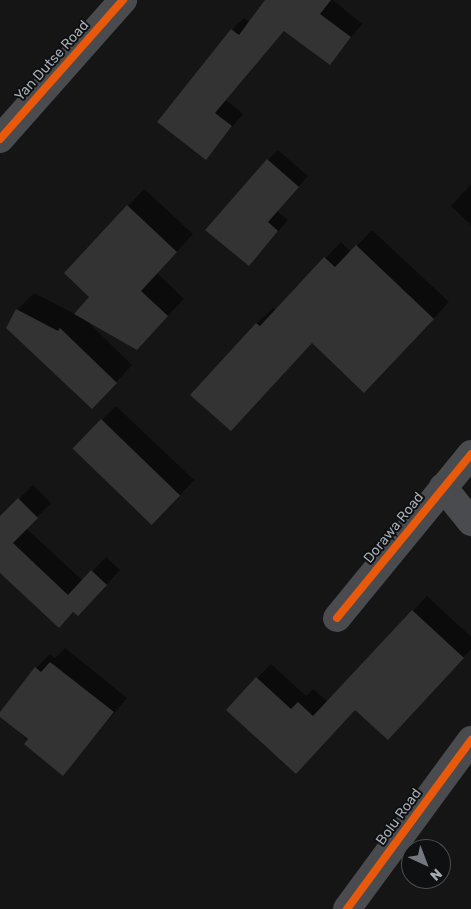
<!DOCTYPE html>
<style>
body{margin:0}
#map{position:relative;width:471px;height:909px;overflow:hidden;background:#151515;font-family:Rubik,sans-serif}
div>[style]{position:absolute}
[style*='--x']{left:calc(var(--x)*1px);top:calc(var(--y)*1px);width:calc(var(--w)*1px);rotate:calc(var(--a)*1deg)}
.shadow>*{inset:0;background:#0007}
.building>*{inset:0;background:#333334;transform-origin:0 0}
.minor>*{height:28px;margin:-14px;padding:0 14px;transform-origin:14px;border-radius:14px;background:#494b4e}
.cycleway>*{height:8px;margin:-4px;padding:0 4px;transform-origin:4px;border-radius:4px;background:#e8590c}
span{translate:-50% -50%;white-space:nowrap;text-align:center;line-height:1.15;-webkit-text-stroke:4px #0f1011;paint-order:stroke}
.street-label{font-size:14px;color:#a5adb7}
.north{position:absolute;left:401px;top:839px;width:50px;height:50px;box-sizing:border-box;background:#0f1011;border:1px solid #4b4f53;border-radius:50%;rotate:137deg;font-size:14px;font-weight:700;line-height:20px;text-align:center;color:#a5adb7}
.north::after{content:'';display:block;margin:auto;width:18px;height:22px;background:#73787e;clip-path:polygon(50% 0,100% 100%,50% 72%,0 100%)}
</style>
<div id="map">
<div class="shadow">
<i style="clip-path:polygon(267px 0,333px 0,362px 24px,330px 64px,285px 30px,226px 100px,243px 114px,206px 158px,232px 30px,244px 18px,250px 23px)"></i>
<i style="clip-path:polygon(278px 150px,308px 176px,277px 211px,288px 220px,249px 265px,268px 160px)"></i>
<i style="clip-path:polygon(471px 184px,471px 225px,451px 206px)"></i>
<i style="clip-path:polygon(144px 189px,193px 234px,157px 273px,184px 299px,153px 331px,85px 319px,132px 365px,108px 391px,17px 310px,34px 293px,75px 314px,91px 297px,128px 206px)"></i>
<i style="clip-path:polygon(372px 230px,449px 302px,380px 375px,312px 342px,192px 395px,257px 323px,273px 308px,276px 310px,341px 242px,351px 252px)"></i>
<i style="clip-path:polygon(116px 406px,194px 480px,167px 509px,102px 420px)"></i>
<i style="clip-path:polygon(33px 485px,51px 503px,26px 528px,83px 581px,106px 557px,120px 570px,78px 615px,0 572px,0 518px)"></i>
<i style="clip-path:polygon(427px 596px,471px 637px,471px 649px,401px 724px,355px 709px,310px 758px,257px 678px,271px 664px,306px 696px,313px 689px,328px 702px)"></i>
<i style="clip-path:polygon(65px 648px,127px 698px,63px 774px,0 714px,36px 668px,50px 654px,55px 658px)"></i>
</div>
<div class="building">
<i style="clip-path:polygon(265px 0,331px 0,320px 14px,351px 37px,330px 65px,284px 31px,215px 113px,232px 126px,206px 160px,157px 122px,231px 29px,239px 35px)"></i>
<i style="clip-path:polygon(267px 159px,299px 187px,268px 222px,278px 231px,249px 266px,205px 230px)"></i>
<i style="clip-path:polygon(127px 205px,177px 252px,141px 291px,168px 316px,137px 350px,74px 314px,89px 297px,64px 273px)"></i>
<i style="clip-path:polygon(356px 245px,434px 319px,364px 393px,312px 343px,231px 431px,190px 395px,256px 323px,260px 326px,324px 257px,335px 267px)"></i>
<i style="clip-path:polygon(16px 309px,58px 331px,60px 328px,117px 383px,92px 409px,6px 328px)"></i>
<i style="left:101px;top:419px;width:110px;height:41px;rotate:44deg"></i>
<i style="clip-path:polygon(18px 498px,38px 518px,13px 543px,68px 595px,91px 570px,107px 585px,78px 616px,73px 612px,59px 628px,0 573px,0 516px)"></i>
<i style="clip-path:polygon(412px 610px,464px 658px,388px 740px,355px 710px,296px 774px,226px 710px,256px 677px,291px 709px,298px 702px,313px 716px)"></i>
<i style="clip-path:polygon(50px 662px,114px 712px,63px 776px,24px 744px,28px 739px,0 717px,0 712px,35px 667px,41px 672px)"></i>
</div>
<div class="minor">
<i style="--x:0;--y:139;--w:186;--a:-48.5"></i>
<i style="--x:443;--y:487;--w:45;--a:51.3"></i>
<i style="--x:337;--y:618;--w:212;--a:-50.7"></i>
<i style="--x:347;--y:909;--w:210;--a:-53.7"></i>
</div>
<div class="cycleway">
<i style="--x:0;--y:139;--w:186;--a:-48.5"></i>
<i style="--x:337;--y:618;--w:212;--a:-50.7"></i>
<i style="--x:347;--y:909;--w:210;--a:-53.7"></i>
</div>
<div class="street-label">
<span style="left:52px;top:61px;rotate:-48deg">Yan Dutse Road</span>
<span style="left:394px;top:528px;rotate:-51deg">Dorawa Road</span>
<span style="left:399px;top:817px;rotate:-54deg">Bolu Road</span>
</div>
<div class="north">N</div>
</div>
